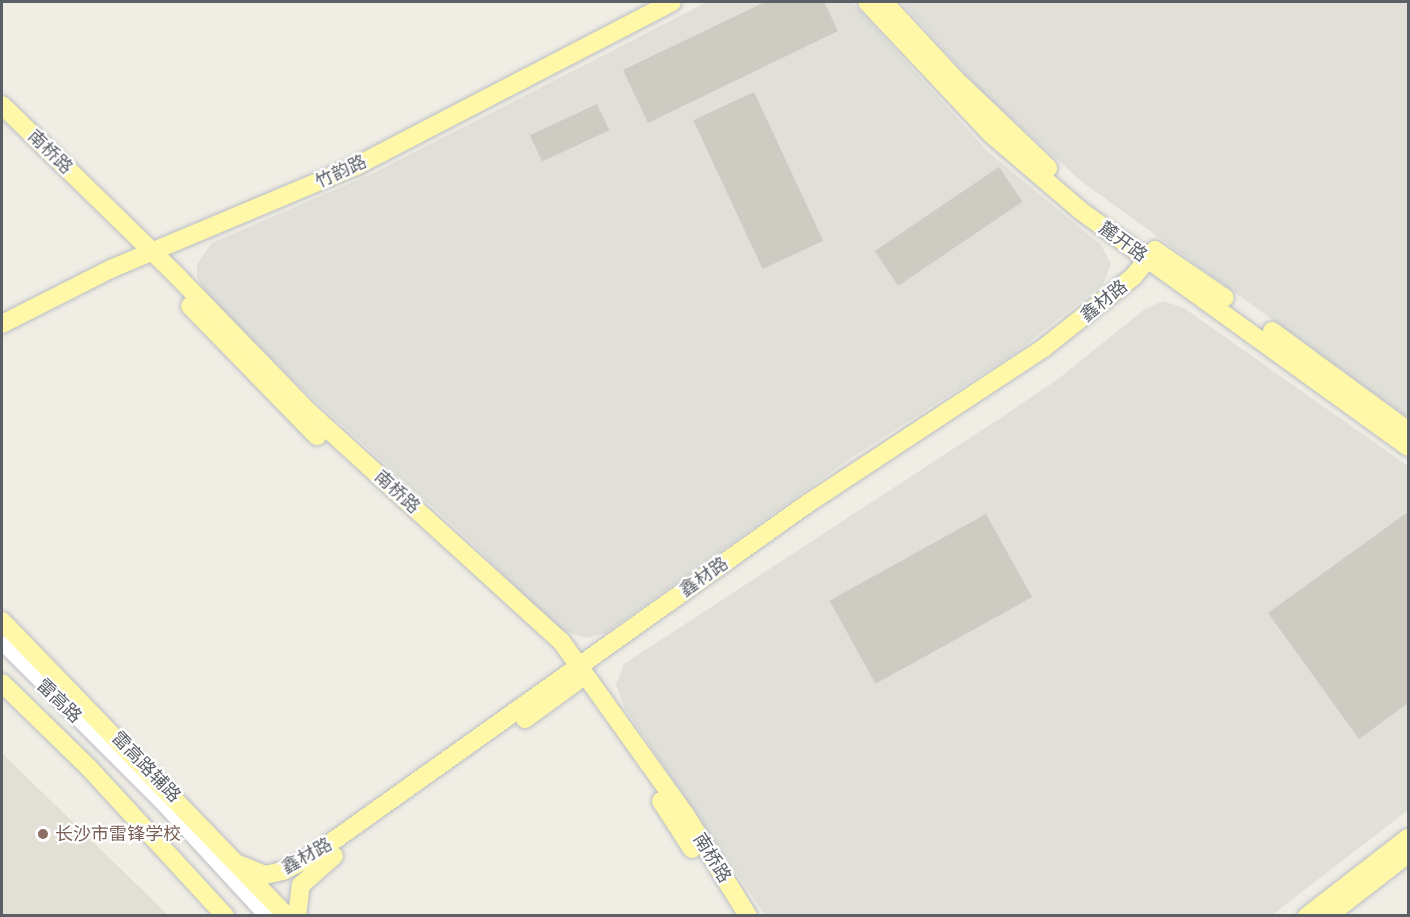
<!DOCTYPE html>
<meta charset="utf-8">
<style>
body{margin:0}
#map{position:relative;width:1410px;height:917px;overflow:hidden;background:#f0eee4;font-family:"PT Sans Narrow","Noto Sans SC",sans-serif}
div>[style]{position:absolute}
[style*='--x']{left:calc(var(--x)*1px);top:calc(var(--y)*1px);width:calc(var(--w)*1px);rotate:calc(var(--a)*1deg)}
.industrial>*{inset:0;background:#e0dfd8}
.education>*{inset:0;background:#e2e0d4}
.building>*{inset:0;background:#cdcbc2;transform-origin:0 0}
.roads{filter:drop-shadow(0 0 2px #bbbdc4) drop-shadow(0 0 2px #bbbdc4)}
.minor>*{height:14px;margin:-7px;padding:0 7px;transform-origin:7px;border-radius:7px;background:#fff}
.major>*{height:18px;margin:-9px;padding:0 9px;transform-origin:9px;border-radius:9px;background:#fff8a9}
.dots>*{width:16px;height:16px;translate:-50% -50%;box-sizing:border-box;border:3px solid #fff;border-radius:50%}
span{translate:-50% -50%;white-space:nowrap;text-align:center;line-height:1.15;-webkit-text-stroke:4.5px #fff;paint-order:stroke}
.street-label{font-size:18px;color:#5b5f66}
.education-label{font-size:18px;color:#785e54}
.left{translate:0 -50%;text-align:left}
.frame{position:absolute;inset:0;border:3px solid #5b5f66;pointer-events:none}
</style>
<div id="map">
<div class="industrial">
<i style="clip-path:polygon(707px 2px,852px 2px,987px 151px,1101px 245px,1111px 264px,1103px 284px,1015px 353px,851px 458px,606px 633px,586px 638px,560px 629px,541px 613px,471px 542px,299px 386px,209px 298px,197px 277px,197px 264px,212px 243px,374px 173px)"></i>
<i style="clip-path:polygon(901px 2px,1408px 2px,1408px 418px,1081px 181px,979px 89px)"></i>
<i style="clip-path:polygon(1163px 301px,1184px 308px,1408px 466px,1408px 810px,1272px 915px,765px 915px,625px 709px,616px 685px,624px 664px,1008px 413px,1058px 379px,1145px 309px)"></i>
</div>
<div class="education">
<i style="clip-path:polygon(2px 753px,168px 915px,2px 915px)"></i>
</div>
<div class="building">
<i style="clip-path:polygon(765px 2px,824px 2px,838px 31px,648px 123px,623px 70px)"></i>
<i style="left:754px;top:92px;width:164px;height:67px;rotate:65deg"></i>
<i style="left:597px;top:104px;width:29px;height:74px;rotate:65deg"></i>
<i style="left:999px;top:167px;width:42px;height:150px;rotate:56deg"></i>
<i style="clip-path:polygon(1408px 512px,1408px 703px,1359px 739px,1268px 613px)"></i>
<i style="left:986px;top:514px;width:95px;height:179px;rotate:61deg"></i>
</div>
<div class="roads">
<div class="minor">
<i style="--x:2;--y:643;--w:222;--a:45"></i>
<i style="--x:159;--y:800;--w:158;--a:47.3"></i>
</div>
<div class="major">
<i style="--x:867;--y:2;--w:181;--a:46.8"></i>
<i style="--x:991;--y:134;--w:118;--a:40.5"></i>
<i style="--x:1081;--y:211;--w:403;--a:35.8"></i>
<i style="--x:884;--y:2;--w:105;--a:47.3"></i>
<i style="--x:955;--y:79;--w:129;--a:43.7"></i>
<i style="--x:2;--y:105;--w:248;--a:44.3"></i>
<i style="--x:179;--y:278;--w:187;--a:45.9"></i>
<i style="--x:309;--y:412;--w:341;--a:42.3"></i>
<i style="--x:561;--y:641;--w:213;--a:54.4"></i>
<i style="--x:685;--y:814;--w:120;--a:58.3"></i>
<i style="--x:1156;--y:251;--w:83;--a:34.3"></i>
<i style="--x:190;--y:306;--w:182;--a:45.7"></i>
<i style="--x:2;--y:324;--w:124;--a:-26.8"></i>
<i style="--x:113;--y:268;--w:264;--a:-22.8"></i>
<i style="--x:356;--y:166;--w:356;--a:-27.4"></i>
<i style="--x:1272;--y:331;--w:169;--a:36.3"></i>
<i style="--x:2;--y:621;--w:410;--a:46"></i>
<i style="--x:2;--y:683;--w:123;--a:44.3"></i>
<i style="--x:90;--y:769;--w:200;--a:47.4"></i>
<i style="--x:525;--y:719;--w:68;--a:-36"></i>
<i style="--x:661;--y:801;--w:57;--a:57.1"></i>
<i style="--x:241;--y:865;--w:26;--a:23"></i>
<i style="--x:265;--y:875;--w:18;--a:-13"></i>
<i style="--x:283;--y:871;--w:33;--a:-27"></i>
<i style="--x:312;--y:856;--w:607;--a:-35.42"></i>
<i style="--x:807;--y:504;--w:285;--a:-33.4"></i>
<i style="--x:1045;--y:347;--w:112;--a:-38.5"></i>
<i style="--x:1133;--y:277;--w:35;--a:-51"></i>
<i style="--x:297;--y:916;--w:31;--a:-83"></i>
<i style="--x:301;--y:885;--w:44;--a:-41.3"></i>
<i style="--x:1307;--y:916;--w:128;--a:-37.7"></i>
<i style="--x:1328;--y:916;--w:101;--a:-37.8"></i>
</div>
</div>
<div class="dots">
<i style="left:43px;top:834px;background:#8d6e63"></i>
</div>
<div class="street-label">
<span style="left:50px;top:152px;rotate:44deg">南桥路</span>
<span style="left:341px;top:172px;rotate:-25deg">竹韵路</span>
<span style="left:1123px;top:242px;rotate:36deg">麓开路</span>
<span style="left:1104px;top:301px;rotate:-39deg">鑫材路</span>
<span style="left:397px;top:492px;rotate:42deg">南桥路</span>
<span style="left:704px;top:577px;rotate:-35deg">鑫材路</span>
<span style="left:59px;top:701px;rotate:44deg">雷高路</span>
<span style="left:146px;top:767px;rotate:46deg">雷高路辅路</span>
<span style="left:307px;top:856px;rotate:-29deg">鑫材路</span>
<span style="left:712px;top:858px;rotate:58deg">南桥路</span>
</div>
<div class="education-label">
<span class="left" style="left:55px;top:834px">长沙市雷锋学校</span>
</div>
<div class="frame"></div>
</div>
